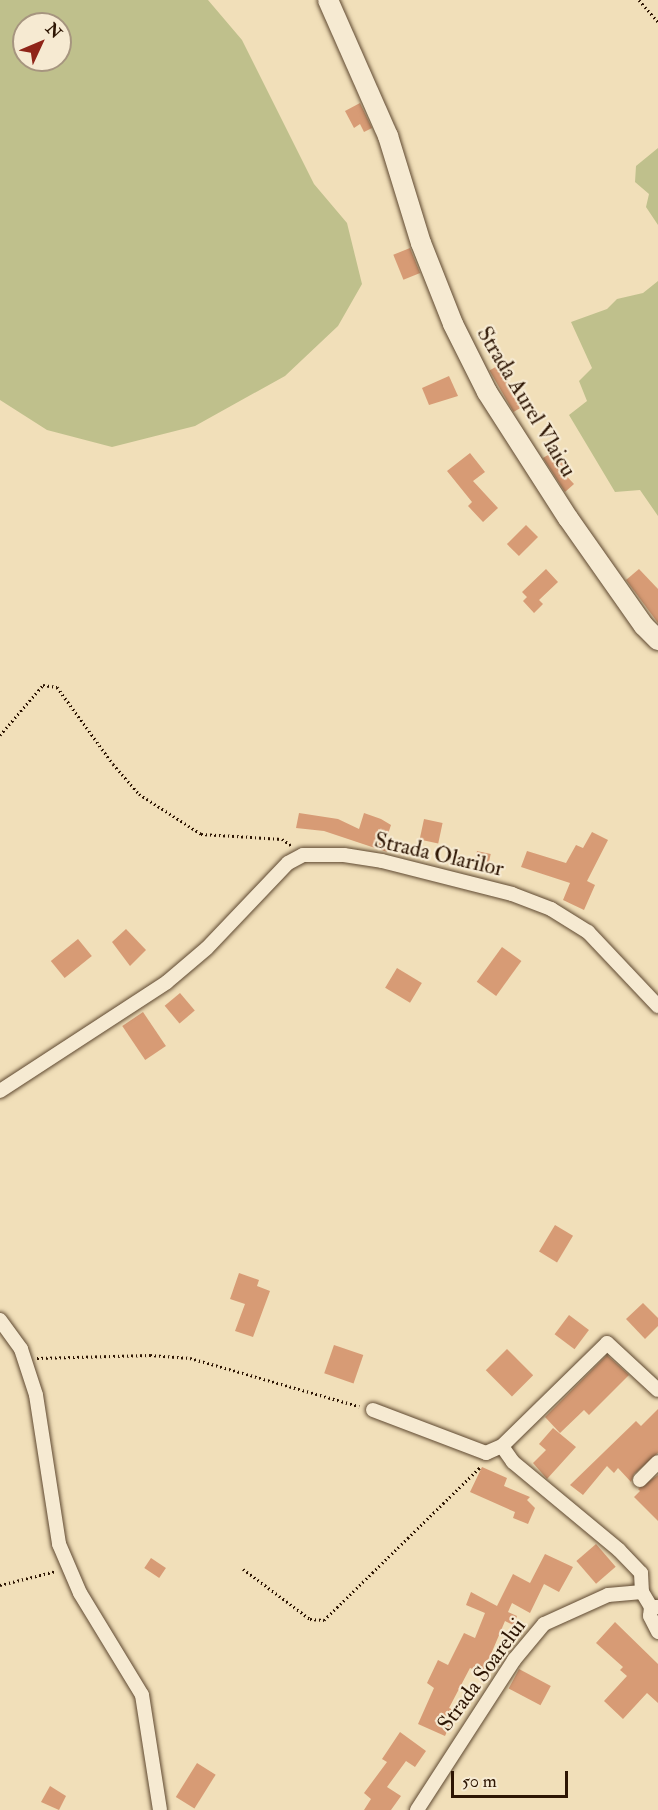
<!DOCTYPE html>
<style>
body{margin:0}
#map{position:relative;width:658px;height:1810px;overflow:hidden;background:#f1dfb9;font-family:"IM FELL Double Pica",serif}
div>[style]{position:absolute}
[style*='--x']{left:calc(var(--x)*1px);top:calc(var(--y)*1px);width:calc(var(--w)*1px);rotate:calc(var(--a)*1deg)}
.green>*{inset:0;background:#bfc08c}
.building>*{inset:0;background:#d79b75;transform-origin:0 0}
.path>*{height:3px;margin-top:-1.5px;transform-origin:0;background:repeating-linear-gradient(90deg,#2d1503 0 1.5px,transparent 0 4.5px)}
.roads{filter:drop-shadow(0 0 2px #5e4830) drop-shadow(0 0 2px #5e4830)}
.street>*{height:14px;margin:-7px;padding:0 7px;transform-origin:7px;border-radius:7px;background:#f6ead2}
.secondary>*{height:20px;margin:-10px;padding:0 10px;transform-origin:10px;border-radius:10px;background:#f6ead2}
span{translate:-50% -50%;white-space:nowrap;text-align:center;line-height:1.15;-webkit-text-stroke:4.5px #f6ead2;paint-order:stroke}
.street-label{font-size:22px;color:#2d1503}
.north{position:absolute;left:12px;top:12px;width:60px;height:60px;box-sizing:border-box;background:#f6ead2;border:2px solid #a6957f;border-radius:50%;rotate:46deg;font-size:16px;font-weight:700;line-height:24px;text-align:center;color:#2d1503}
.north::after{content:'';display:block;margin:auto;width:21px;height:27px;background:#8f2418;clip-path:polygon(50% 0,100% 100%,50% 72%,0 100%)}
.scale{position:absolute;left:451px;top:1771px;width:117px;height:27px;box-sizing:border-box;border:3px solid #2d1503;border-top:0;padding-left:8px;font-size:18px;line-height:21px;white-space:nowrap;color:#2d1503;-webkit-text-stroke:4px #f6ead2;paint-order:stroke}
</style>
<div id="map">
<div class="green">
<i style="clip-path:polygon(evenodd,0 0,208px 0,242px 40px,314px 184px,347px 223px,362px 284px,338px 326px,285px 376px,195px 426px,112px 447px,47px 430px,0 400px,0 0,24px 24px,60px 24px,60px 60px,24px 60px,24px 24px)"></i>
<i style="clip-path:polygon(658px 148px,658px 225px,646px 207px,649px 194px,635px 182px,636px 166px)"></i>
<i style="clip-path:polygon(658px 281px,658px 516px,640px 490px,615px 492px,569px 415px,587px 401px,579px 381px,592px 368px,571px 322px,607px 309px,617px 299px,643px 293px)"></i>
</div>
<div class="building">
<i style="clip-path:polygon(360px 103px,372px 128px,364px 132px,360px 124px,354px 128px,345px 111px)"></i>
<i style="left:410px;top:248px;width:27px;height:18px;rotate:68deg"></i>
<i style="left:499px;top:365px;width:48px;height:11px;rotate:60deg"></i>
<i style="clip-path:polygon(449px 376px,458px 396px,429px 405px,422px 388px)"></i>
<i style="clip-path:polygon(556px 450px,565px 464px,559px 468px,574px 484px,565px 492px,543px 458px)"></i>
<i style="clip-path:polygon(470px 453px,485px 472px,473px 481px,498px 508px,483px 522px,468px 506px,472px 502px,447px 471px)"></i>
<i style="left:526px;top:525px;width:17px;height:27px;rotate:45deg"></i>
<i style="clip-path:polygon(546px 569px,558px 582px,539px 600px,543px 604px,534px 613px,523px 601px,527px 597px,522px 592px)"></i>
<i style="clip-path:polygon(639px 569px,658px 589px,658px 623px,626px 580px)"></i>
<i style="clip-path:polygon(299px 813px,338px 819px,359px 829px,364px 813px,381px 819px,391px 825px,385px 843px,390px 845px,387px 852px,324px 831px,296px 828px)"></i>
<i style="left:424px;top:819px;width:19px;height:21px;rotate:12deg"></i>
<i style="clip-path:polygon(592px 832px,608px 840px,587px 881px,595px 885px,584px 910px,563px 900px,570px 883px,521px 867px,527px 851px,566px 863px,576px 845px,583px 848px)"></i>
<i style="left:477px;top:851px;width:14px;height:17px;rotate:12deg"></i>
<i style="clip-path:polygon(126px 929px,146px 950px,130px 966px,112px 942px)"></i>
<i style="left:78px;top:939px;width:22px;height:35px;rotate:51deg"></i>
<i style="left:502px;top:947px;width:24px;height:43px;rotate:36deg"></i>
<i style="left:397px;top:968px;width:29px;height:23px;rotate:31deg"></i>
<i style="left:180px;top:993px;width:23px;height:20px;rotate:50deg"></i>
<i style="left:143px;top:1012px;width:41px;height:25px;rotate:56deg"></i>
<i style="left:555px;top:1225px;width:21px;height:31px;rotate:31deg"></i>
<i style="clip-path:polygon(239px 1273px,259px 1280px,257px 1286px,270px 1291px,253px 1337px,235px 1331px,245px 1304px,230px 1299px)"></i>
<i style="clip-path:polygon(643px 1303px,658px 1318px,658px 1326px,645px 1339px,626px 1319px)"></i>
<i style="left:569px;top:1315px;width:25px;height:24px;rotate:37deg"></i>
<i style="left:334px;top:1345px;width:31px;height:30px;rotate:19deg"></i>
<i style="left:507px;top:1349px;width:37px;height:30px;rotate:45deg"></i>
<i style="clip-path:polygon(607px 1355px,629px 1375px,589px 1415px,584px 1410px,560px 1433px,545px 1417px)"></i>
<i style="clip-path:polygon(658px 1409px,658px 1453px,634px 1474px,631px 1482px,618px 1468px,614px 1473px,607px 1466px,583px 1495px,570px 1485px,636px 1421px,641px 1426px)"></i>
<i style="clip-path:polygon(553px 1428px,576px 1447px,547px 1479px,533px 1463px,546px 1450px,539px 1444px)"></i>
<i style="clip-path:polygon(482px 1467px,507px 1478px,504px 1486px,530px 1497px,527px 1500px,535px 1508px,528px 1524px,513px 1518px,515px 1512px,470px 1492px)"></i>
<i style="clip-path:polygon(658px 1475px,658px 1521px,634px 1497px,640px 1491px,638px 1489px)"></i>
<i style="left:596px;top:1544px;width:30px;height:26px;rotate:49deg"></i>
<i style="clip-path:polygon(545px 1554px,573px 1567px,559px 1592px,544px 1584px,530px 1613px,512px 1603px,508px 1612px,517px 1616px,513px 1625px,505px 1621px,483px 1673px,470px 1668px,449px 1708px,456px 1711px,445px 1736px,418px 1724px,434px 1688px,427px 1683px,438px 1660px,448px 1665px,464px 1633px,475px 1638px,485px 1613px,466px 1605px,471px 1592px,497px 1606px,513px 1574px,530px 1583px)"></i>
<i style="left:151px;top:1558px;width:18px;height:12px;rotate:34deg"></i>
<i style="clip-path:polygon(615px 1622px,658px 1664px,658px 1703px,647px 1693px,623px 1719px,604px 1701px,627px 1676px,620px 1670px,623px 1667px,596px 1643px)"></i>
<i style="left:519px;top:1669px;width:36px;height:22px;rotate:28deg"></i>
<i style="clip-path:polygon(400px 1732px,426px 1751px,415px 1767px,406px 1761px,387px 1787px,401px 1796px,391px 1810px,364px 1810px,371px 1799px,364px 1793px,387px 1762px,382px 1759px)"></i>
<i style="left:197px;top:1763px;width:22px;height:40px;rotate:32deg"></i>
<i style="clip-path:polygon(50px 1786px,66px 1796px,59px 1810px,41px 1802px)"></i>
</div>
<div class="path">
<i style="--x:639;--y:0;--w:29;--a:49"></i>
<i style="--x:0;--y:735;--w:66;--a:-49.3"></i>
<i style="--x:43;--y:685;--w:14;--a:8"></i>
<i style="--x:57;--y:687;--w:95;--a:54"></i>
<i style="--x:113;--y:764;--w:40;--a:49"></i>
<i style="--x:139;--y:794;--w:74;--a:32.8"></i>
<i style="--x:201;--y:834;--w:81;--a:3.5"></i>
<i style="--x:282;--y:839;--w:12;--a:35"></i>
<i style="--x:37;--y:1358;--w:113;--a:-1.5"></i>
<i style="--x:150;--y:1355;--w:40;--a:4.3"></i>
<i style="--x:190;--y:1358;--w:176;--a:15.9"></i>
<i style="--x:243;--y:1569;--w:84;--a:36.7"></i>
<i style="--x:310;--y:1619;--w:14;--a:4"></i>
<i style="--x:324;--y:1620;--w:220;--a:-44.4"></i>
<i style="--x:0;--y:1585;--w:58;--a:-14"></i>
</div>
<div class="roads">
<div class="street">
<i style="--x:0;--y:1091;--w:199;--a:-33.1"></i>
<i style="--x:167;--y:982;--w:52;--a:-40.4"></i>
<i style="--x:207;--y:948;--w:117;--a:-46.4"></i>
<i style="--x:288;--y:863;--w:17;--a:-28"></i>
<i style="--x:303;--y:855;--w:41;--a:0"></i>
<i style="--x:344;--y:855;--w:38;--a:9"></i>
<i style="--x:382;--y:861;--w:134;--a:14.2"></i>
<i style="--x:512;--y:894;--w:42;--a:21"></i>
<i style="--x:551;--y:909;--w:44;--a:31.9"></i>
<i style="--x:588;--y:932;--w:102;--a:46.6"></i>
<i style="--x:0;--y:1320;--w:36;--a:54"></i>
<i style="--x:21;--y:1349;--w:48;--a:71.9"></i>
<i style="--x:36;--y:1395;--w:151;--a:81.2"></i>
<i style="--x:59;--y:1544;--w:53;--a:66.8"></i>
<i style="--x:80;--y:1593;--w:119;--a:58.7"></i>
<i style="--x:142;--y:1695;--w:116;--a:81.1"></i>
<i style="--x:373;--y:1410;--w:121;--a:20.8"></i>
<i style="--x:486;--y:1453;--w:17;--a:-24"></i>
<i style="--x:640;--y:1480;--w:25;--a:-45"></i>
<i style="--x:651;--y:1607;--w:17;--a:-121"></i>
<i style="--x:642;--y:1592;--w:19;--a:-93"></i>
<i style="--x:641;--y:1573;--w:32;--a:-134"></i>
<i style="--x:619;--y:1550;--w:138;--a:-140.3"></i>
<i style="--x:513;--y:1462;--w:19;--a:-125"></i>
<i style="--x:502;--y:1446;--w:147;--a:-44.4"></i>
<i style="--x:607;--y:1343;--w:69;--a:42.7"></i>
<i style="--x:658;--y:1607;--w:7;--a:180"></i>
<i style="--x:651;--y:1607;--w:9;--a:96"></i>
<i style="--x:650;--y:1616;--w:18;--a:63"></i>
<i style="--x:417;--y:1810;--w:179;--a:-57.1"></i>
<i style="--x:514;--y:1660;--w:47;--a:-50.2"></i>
<i style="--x:544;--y:1624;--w:70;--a:-24.4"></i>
<i style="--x:608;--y:1595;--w:34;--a:-5"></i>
</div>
<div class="secondary">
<i style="--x:328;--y:0;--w:149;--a:66.2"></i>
<i style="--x:388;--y:136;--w:112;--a:72.9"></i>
<i style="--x:421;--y:243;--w:87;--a:68.4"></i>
<i style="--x:453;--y:324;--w:76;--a:63.4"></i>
<i style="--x:487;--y:392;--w:150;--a:57.3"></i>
<i style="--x:568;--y:518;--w:132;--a:54.9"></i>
<i style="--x:644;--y:626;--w:20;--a:45"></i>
</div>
</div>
<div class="street-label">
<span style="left:526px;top:402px;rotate:59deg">Strada Aurel Vlaicu</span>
<span style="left:439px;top:855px;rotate:13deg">Strada Olarilor</span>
<span style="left:482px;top:1675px;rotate:-54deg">Strada Soarelui</span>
</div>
<div class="north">N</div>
<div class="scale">50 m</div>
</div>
